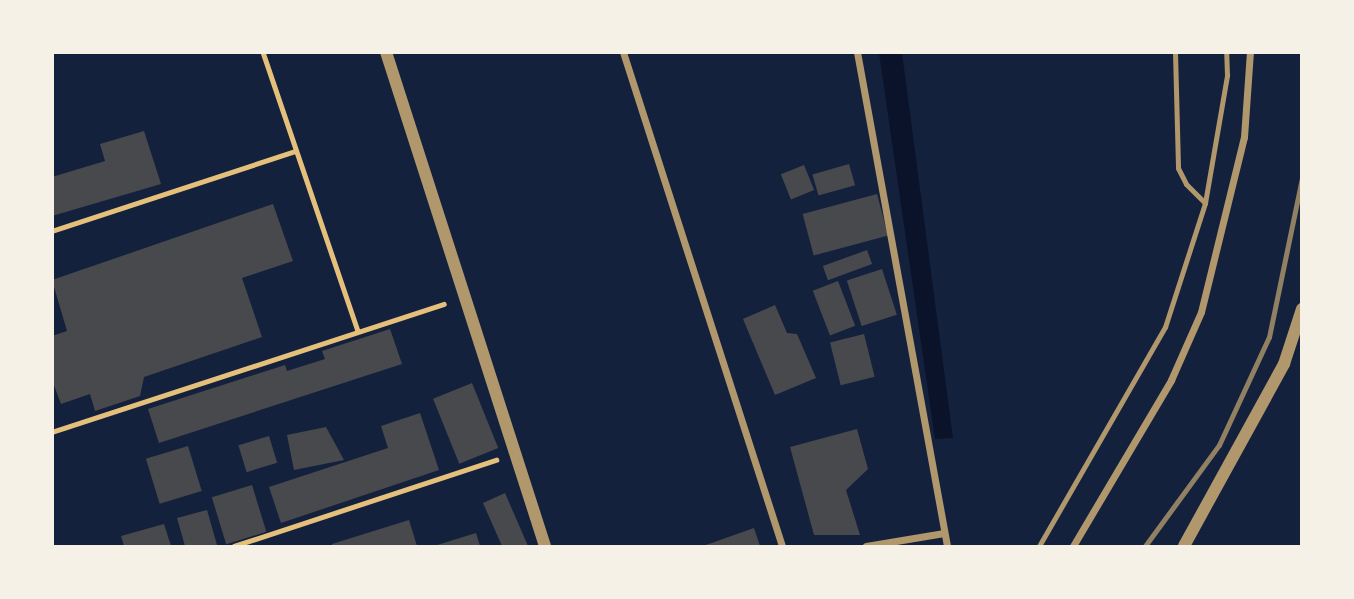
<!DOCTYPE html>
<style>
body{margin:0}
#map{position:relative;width:1354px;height:599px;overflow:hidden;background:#14213d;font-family:Bitter,serif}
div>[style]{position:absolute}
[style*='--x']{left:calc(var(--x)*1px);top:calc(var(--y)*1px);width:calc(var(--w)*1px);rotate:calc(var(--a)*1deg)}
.water>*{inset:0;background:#0b132b}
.building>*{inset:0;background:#48494c;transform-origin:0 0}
.path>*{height:4.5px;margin:-2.25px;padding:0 2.25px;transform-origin:2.25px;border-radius:2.25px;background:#e5c07b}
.service>*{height:5px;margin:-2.5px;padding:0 2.5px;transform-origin:2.5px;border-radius:2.5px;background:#b1986c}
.minor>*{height:7px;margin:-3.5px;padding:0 3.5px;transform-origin:3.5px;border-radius:3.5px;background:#b1986c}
.tertiary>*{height:12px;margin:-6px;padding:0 6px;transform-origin:6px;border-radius:6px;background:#b1986c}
.rail>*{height:5px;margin:-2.5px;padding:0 2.5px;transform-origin:2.5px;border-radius:2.5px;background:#918062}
span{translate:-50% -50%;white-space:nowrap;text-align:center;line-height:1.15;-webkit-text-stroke:7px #f6f1e7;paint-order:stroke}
.frame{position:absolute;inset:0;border:54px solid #f6f1e7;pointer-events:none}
</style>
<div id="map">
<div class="water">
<i style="clip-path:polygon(879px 53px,902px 53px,953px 438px,935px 439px)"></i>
</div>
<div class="building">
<i style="clip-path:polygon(144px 131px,161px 184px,52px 216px,52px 177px,105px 161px,100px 144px)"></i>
<i style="left:849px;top:164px;width:22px;height:38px;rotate:74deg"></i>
<i style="left:804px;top:165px;width:27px;height:25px;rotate:68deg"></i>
<i style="left:877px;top:194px;width:43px;height:77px;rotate:75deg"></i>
<i style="clip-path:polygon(273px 204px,293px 261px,242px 278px,262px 337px,144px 377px,140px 396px,95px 411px,90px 394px,61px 404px,52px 380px,52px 336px,67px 331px,52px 280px)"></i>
<i style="left:867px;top:250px;width:15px;height:47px;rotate:70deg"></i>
<i style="left:882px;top:269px;width:48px;height:37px;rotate:72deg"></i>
<i style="left:838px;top:281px;width:48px;height:27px;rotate:69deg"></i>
<i style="clip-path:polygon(775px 305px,787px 333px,797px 334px,816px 378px,775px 395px,743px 319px)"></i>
<i style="clip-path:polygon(390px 329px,402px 364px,159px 443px,148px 409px,285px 365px,287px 371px,325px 359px,322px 351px)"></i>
<i style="left:864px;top:334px;width:44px;height:35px;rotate:76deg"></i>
<i style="left:472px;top:383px;width:70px;height:42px;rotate:68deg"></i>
<i style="clip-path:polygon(420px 413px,439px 470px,281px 523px,269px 487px,388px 448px,381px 426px)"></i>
<i style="clip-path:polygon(326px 427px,344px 460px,294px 470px,287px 435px)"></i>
<i style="clip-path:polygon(857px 429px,868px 469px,846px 490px,860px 535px,814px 535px,790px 447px)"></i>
<i style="left:269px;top:436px;width:28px;height:32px;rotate:73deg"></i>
<i style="left:188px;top:446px;width:47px;height:44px;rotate:73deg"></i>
<i style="left:252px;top:485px;width:49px;height:42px;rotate:73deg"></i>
<i style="clip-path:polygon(505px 493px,528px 546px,502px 546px,483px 503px)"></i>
<i style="clip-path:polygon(207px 510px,217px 545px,185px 546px,177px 518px)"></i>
<i style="clip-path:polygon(409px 520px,417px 546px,333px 546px,332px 544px)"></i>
<i style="clip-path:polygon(164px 524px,171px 546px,124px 546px,121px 536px)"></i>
<i style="clip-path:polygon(754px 528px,760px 546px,703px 546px)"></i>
<i style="clip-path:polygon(476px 533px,480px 546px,434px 546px)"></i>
</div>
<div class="path">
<i style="--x:263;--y:52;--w:295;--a:71.2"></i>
<i style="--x:52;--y:231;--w:256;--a:-18.2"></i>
<i style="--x:52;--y:432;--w:412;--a:-18.1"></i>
<i style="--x:234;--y:546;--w:276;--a:-18.2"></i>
</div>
<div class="service">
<i style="--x:1175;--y:52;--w:116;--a:88.5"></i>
<i style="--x:1178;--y:168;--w:18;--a:63"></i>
<i style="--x:1186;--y:184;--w:27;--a:45"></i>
<i style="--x:1039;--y:546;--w:253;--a:-60.1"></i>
<i style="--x:1165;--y:327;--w:130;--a:-72.1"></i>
<i style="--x:1205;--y:203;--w:130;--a:-80.2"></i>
<i style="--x:1227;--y:75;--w:23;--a:-92"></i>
</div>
<div class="minor">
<i style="--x:623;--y:52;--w:519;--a:72.16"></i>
<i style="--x:857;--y:52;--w:502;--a:79.67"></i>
<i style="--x:866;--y:546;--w:79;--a:-9.5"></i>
<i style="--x:1073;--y:546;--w:193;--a:-59.4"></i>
<i style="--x:1171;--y:380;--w:74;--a:-66.2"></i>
<i style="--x:1201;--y:312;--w:180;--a:-76.2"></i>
<i style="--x:1244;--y:137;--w:85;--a:-86"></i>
</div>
<div class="tertiary">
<i style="--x:386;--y:52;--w:519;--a:72.16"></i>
<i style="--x:1184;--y:546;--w:208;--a:-61.2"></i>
<i style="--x:1284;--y:364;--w:58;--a:-71.9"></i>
</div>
<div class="rail">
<i style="--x:1145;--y:546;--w:125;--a:-53.8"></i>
<i style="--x:1219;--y:445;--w:119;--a:-65.2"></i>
<i style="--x:1269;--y:337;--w:163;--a:-78.3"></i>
</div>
<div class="frame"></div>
</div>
